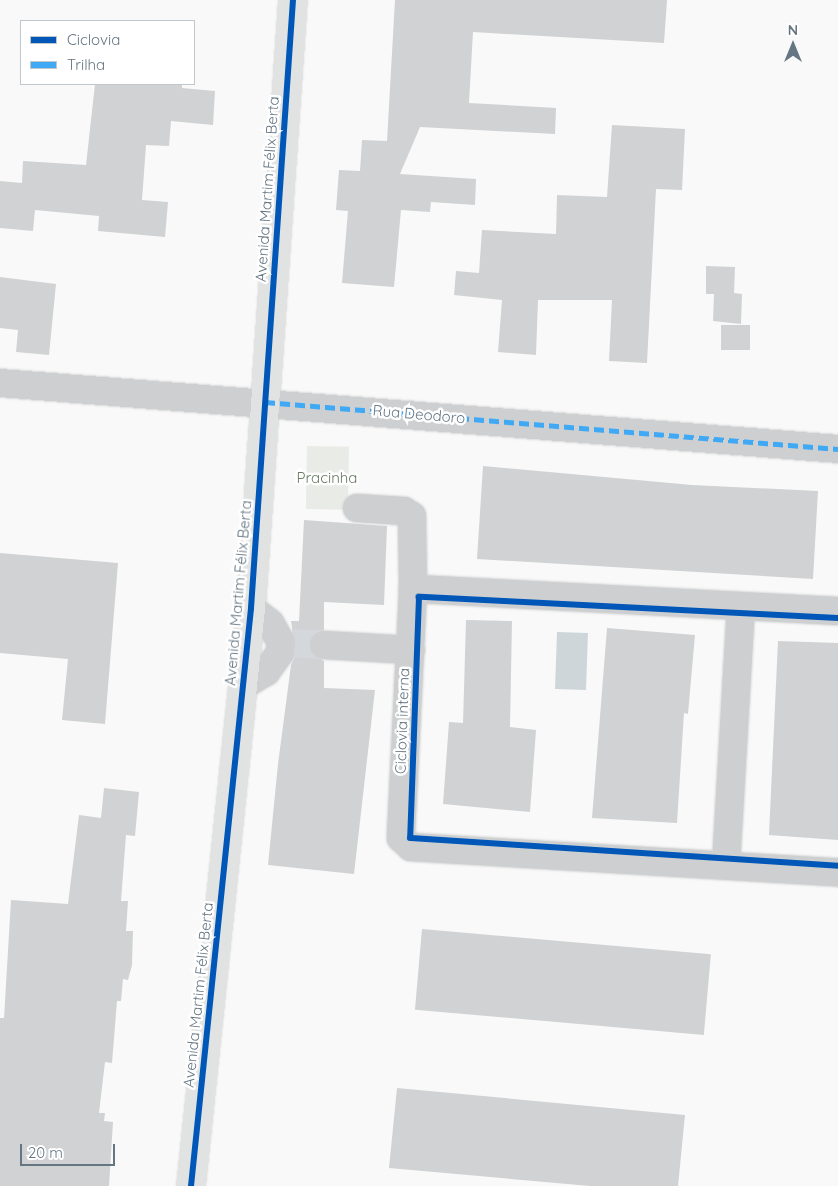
<!DOCTYPE html>
<meta charset="utf-8">
<style>
body{margin:0}
#map{position:relative;width:838px;height:1186px;overflow:hidden;background:#f9f9f9;font-family:Quicksand,sans-serif}
div>[style]{position:absolute}
[style*='--x']{left:calc(var(--x)*1px);top:calc(var(--y)*1px);width:calc(var(--w)*1px);rotate:calc(var(--a)*1deg)}
.green>*{inset:0;background:#e8ebe6;transform-origin:0 0}
.water>*{inset:0;background:#ced6d9;transform-origin:0 0}
.building>*{inset:0;background:#d0d2d3;transform-origin:0 0}
.street-tunnel>*{height:28px;margin-top:-14px;transform-origin:0;background:repeating-linear-gradient(90deg,#d4d8dc 0 28px,transparent 0 42px)}
.roads{filter:drop-shadow(0 0 1px #d5d6d7) drop-shadow(0 0 1px #d5d6d7)}
.street>*{height:28px;margin:-14px;padding:0 14px;transform-origin:14px;border-radius:14px;background:#cecfd0}
.secondary>*{height:28px;margin:-14px;padding:0 14px;transform-origin:14px;border-radius:14px;background:#e1e2e2}
.quiet>*{height:5px;margin-top:-2.5px;transform-origin:0;background:repeating-linear-gradient(90deg,#3fa9f5 0 10px,transparent 0 15px)}
.cycleway>*{height:6px;margin:-3px;padding:0 3px;transform-origin:3px;border-radius:3px;background:#0057b8}
span{translate:-50% -50%;white-space:nowrap;text-align:center;line-height:1.15;-webkit-text-stroke:5px #fff;paint-order:stroke}
.street-label{font-size:15px;color:#657683}
.park-label{font-size:15px;color:#687a64}
.legend{position:absolute;left:20px;top:20px;width:175px;height:65px;box-sizing:border-box;background:#fff;border:1px solid #c1c8cd;margin:0;padding:6px 9px;list-style:none;font-size:15px;color:#657683}
.legend li{display:flex;align-items:center;gap:10px;height:25px}
.legend b{width:25px;border:1px solid #c1c8cd}
.north{position:absolute;left:768px;top:20px;width:50px;height:50px;-webkit-text-stroke:4px #fff;paint-order:stroke;rotate:0deg;font-size:14px;font-weight:700;line-height:20px;text-align:center;color:#657683}
.north::after{content:'';display:block;margin:auto;width:18px;height:22px;background:#657683;clip-path:polygon(50% 0,100% 100%,50% 72%,0 100%)}
.scale{position:absolute;left:20px;top:1144px;width:95px;height:22px;box-sizing:border-box;border:2px solid #657683;border-top:0;padding-left:6px;font-size:15px;line-height:18px;white-space:nowrap;color:#657683;-webkit-text-stroke:4px #fff;paint-order:stroke}
</style>
<div id="map">
<div class="green">
<i style="left:307px;top:446px;width:42px;height:63px;rotate:1deg"></i>
</div>
<div class="water">
<i style="left:557px;top:632px;width:31px;height:57px;rotate:2deg"></i>
</div>
<div class="building">
<i style="clip-path:polygon(395px 0,667px 0,664px 43px,473px 32px,469px 103px,556px 108px,555px 134px,420px 127px,400px 174px,476px 179px,475px 205px,431px 202px,430px 212px,401px 210px,394px 287px,342px 283px,348px 211px,336px 210px,339px 170px,360px 171px,362px 140px,387px 141px)"></i>
<i style="clip-path:polygon(95px 84px,182px 84px,182px 88px,215px 91px,213px 125px,171px 121px,169px 146px,146px 145px,142px 200px,168px 202px,165px 237px,98px 231px,99px 216px,35px 210px,33px 231px,0 228px,0 181px,22px 183px,23px 161px,86px 165px)"></i>
<i style="clip-path:polygon(612px 125px,685px 129px,682px 190px,656px 189px,647px 363px,609px 361px,612px 300px,538px 300px,536px 355px,498px 352px,502px 300px,454px 295px,456px 271px,479px 273px,482px 230px,556px 234px,557px 195px,607px 197px)"></i>
<i style="clip-path:polygon(706px 266px,735px 267px,734px 293px,742px 294px,741px 324px,713px 321px,714px 294px,706px 294px)"></i>
<i style="clip-path:polygon(0 277px,56px 284px,49px 355px,16px 352px,18px 330px,0 328px)"></i>
<i style="left:721px;top:325px;width:29px;height:25px"></i>
<i style="clip-path:polygon(483px 466px,692px 485px,818px 491px,813px 579px,477px 559px)"></i>
<i style="clip-path:polygon(304px 520px,387px 526px,384px 605px,324px 602px,324px 630px,311px 636px,308px 644px,310px 652px,324px 661px,324px 688px,375px 690px,354px 874px,268px 865px,278px 764px,291px 665px,296px 654px,291px 621px,299px 621px)"></i>
<i style="clip-path:polygon(0 553px,118px 563px,105px 724px,62px 720px,68px 659px,0 653px)"></i>
<i style="clip-path:polygon(466px 620px,512px 621px,510px 727px,536px 730px,530px 812px,443px 804px,449px 722px,463px 723px)"></i>
<i style="clip-path:polygon(607px 628px,695px 635px,688px 714px,684px 713px,677px 823px,592px 818px)"></i>
<i style="clip-path:polygon(778px 641px,838px 643px,838px 840px,769px 835px)"></i>
<i style="clip-path:polygon(104px 788px,139px 792px,135px 836px,126px 835px,121px 901px,128px 901px,126px 931px,133px 931px,132px 965px,128px 980px,123px 979px,121px 1001px,117px 1001px,112px 1063px,105px 1062px,99px 1113px,105px 1113px,104px 1121px,113px 1122px,109px 1186px,0 1186px,0 1018px,4px 1018px,11px 900px,68px 904px,79px 815px,101px 818px)"></i>
<i style="left:422px;top:929px;width:290px;height:81px;rotate:5deg"></i>
<i style="clip-path:polygon(397px 1088px,685px 1115px,678px 1186px,590px 1186px,389px 1168px)"></i>
</div>
<div class="street-tunnel">
<i style="--x:291;--y:643;--w:33;--a:3"></i>
</div>
<div class="roads">
<div class="street">
<i style="--x:0;--y:383;--w:841;--a:4.5"></i>
<i style="--x:357;--y:508;--w:47;--a:3.7"></i>
<i style="--x:404;--y:511;--w:9;--a:32"></i>
<i style="--x:412;--y:516;--w:73;--a:89.2"></i>
<i style="--x:838;--y:611;--w:426;--a:-177"></i>
<i style="--x:413;--y:589;--w:249;--a:92.8"></i>
<i style="--x:401;--y:838;--w:13;--a:42"></i>
<i style="--x:411;--y:847;--w:428;--a:3.4"></i>
<i style="--x:324;--y:645;--w:87;--a:3.3"></i>
<i style="--x:244;--y:685;--w:26;--a:-31"></i>
<i style="--x:266;--y:672;--w:24;--a:-54"></i>
<i style="--x:280;--y:653;--w:11;--a:-85"></i>
<i style="--x:281;--y:642;--w:22;--a:-120"></i>
<i style="--x:270;--y:623;--w:24;--a:-142"></i>
<i style="--x:726;--y:865;--w:259;--a:-86.7"></i>
</div>
<div class="secondary">
<i style="--x:191;--y:1186;--w:581;--a:-84.07"></i>
<i style="--x:251;--y:608;--w:609;--a:-86.05"></i>
</div>
</div>
<div class="quiet">
<i style="--x:265;--y:402;--w:575;--a:4.69"></i>
</div>
<div class="cycleway">
<i style="--x:838;--y:618;--w:420;--a:-177.1"></i>
<i style="--x:419;--y:597;--w:241;--a:92.1"></i>
<i style="--x:410;--y:838;--w:429;--a:3.7"></i>
<i style="--x:191;--y:1186;--w:581;--a:-84.07"></i>
<i style="--x:251;--y:608;--w:609;--a:-86.05"></i>
</div>
<div class="street-label">
<span style="left:267px;top:189px;rotate:-86deg">Avenida Martim Félix Berta</span>
<span style="left:419px;top:414px;rotate:5deg">Rua Deodoro</span>
<span style="left:238px;top:593px;rotate:-85deg">Avenida Martim Félix Berta</span>
<span style="left:402px;top:721px;rotate:-88deg">Ciclovia interna</span>
<span style="left:198px;top:995px;rotate:-84deg">Avenida Martim Félix Berta</span>
</div>
<div class="park-label">
<span style="left:327px;top:478px">Pracinha</span>
</div>
<ul class="legend">
<li><b style="height:6px;background:#0057b8"></b>Ciclovia</li>
<li><b style="height:6px;background:#3fa9f5"></b>Trilha</li>
</ul>
<div class="north">N</div>
<div class="scale">20 m</div>
</div>
